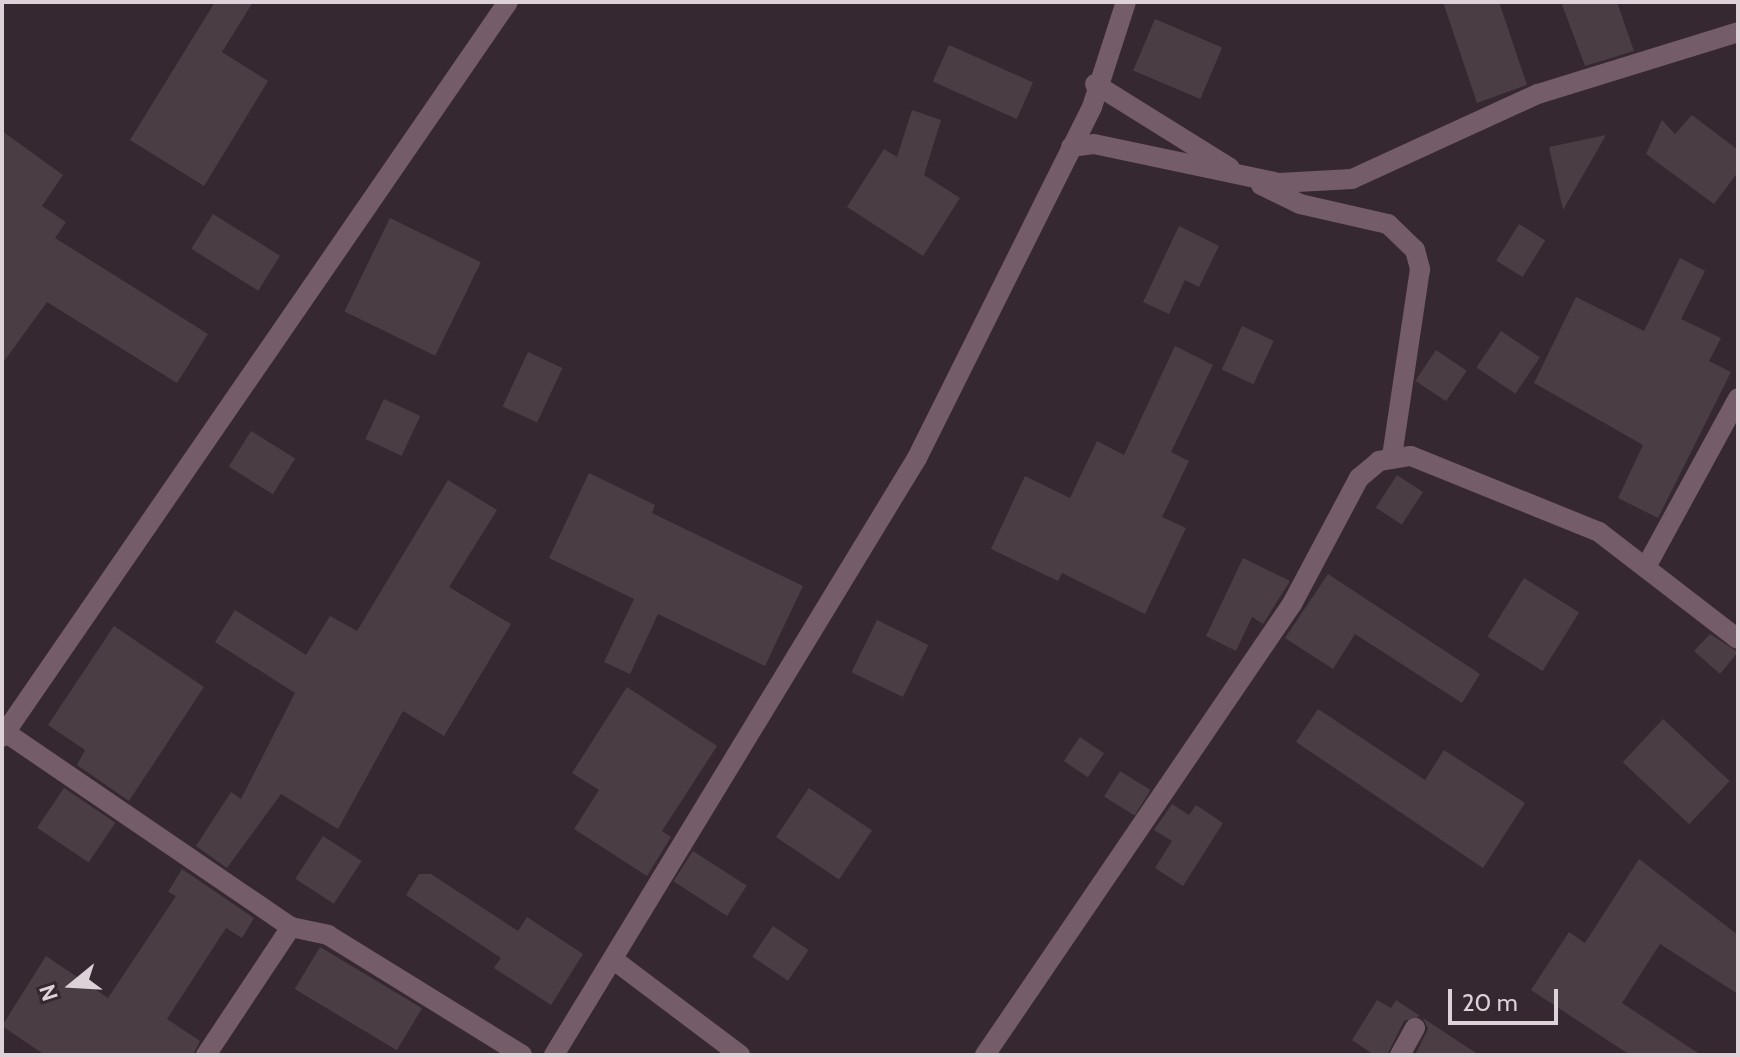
<!DOCTYPE html>
<style>
body{margin:0}
#map{position:relative;width:1740px;height:1057px;overflow:hidden;background:#362830;font-family:Cabin,sans-serif}
div>[style]{position:absolute}
[style*='--x']{left:calc(var(--x)*1px);top:calc(var(--y)*1px);width:calc(var(--w)*1px);rotate:calc(var(--a)*1deg)}
.building>*{inset:0;background:#4b3d44;transform-origin:0 0}
.minor>*{height:20px;margin:-10px;padding:0 10px;transform-origin:10px;border-radius:10px;background:#755c69}
span{translate:-50% -50%;white-space:nowrap;text-align:center;line-height:1.15;-webkit-text-stroke:8px #362830;paint-order:stroke}
.frame{position:absolute;inset:0;border:4px solid #dcd2d7;pointer-events:none}
.north{position:absolute;left:32px;top:945px;width:80px;height:80px;-webkit-text-stroke:6px #362830;paint-order:stroke;rotate:252deg;font-size:22px;font-weight:700;line-height:32px;text-align:center;color:#dcd2d7}
.north::after{content:'';display:block;margin:auto;width:28px;height:36px;background:#dcd2d7;clip-path:polygon(50% 0,100% 100%,50% 72%,0 100%)}
.scale{position:absolute;left:1448px;top:989px;width:110px;height:36px;box-sizing:border-box;border:4px solid #dcd2d7;border-top:0;padding-left:10px;font-size:24px;line-height:28px;white-space:nowrap;color:#dcd2d7;-webkit-text-stroke:6px #362830;paint-order:stroke}
</style>
<div id="map">
<div class="building">
<i style="clip-path:polygon(215px 2px,253px 2px,222px 52px,268px 81px,204px 186px,130px 140px)"></i>
<i style="clip-path:polygon(1443px 2px,1499px 2px,1527px 85px,1477px 103px)"></i>
<i style="clip-path:polygon(1561px 2px,1617px 2px,1634px 51px,1585px 66px)"></i>
<i style="left:1155px;top:19px;width:73px;height:56px;rotate:23deg"></i>
<i style="left:949px;top:45px;width:92px;height:40px;rotate:24deg"></i>
<i style="clip-path:polygon(912px 110px,941px 120px,924px 175px,960px 198px,923px 256px,847px 207px,884px 149px,897px 157px)"></i>
<i style="clip-path:polygon(1692px 115px,1738px 150px,1738px 172px,1714px 204px,1646px 154px,1662px 120px,1675px 134px)"></i>
<i style="clip-path:polygon(2px 131px,63px 175px,42px 206px,66px 222px,55px 238px,208px 334px,177px 383px,47px 302px,2px 364px)"></i>
<i style="clip-path:polygon(1606px 135px,1563px 210px,1549px 147px)"></i>
<i style="left:213px;top:214px;width:79px;height:41px;rotate:32deg"></i>
<i style="left:390px;top:218px;width:101px;height:104px;rotate:26deg"></i>
<i style="left:1519px;top:224px;width:31px;height:43px;rotate:32deg"></i>
<i style="clip-path:polygon(1179px 226px,1219px 246px,1199px 287px,1185px 280px,1169px 314px,1143px 302px)"></i>
<i style="clip-path:polygon(1680px 258px,1705px 271px,1681px 319px,1721px 338px,1709px 361px,1731px 372px,1658px 518px,1618px 498px,1643px 445px,1534px 383px,1576px 297px,1644px 331px)"></i>
<i style="left:1242px;top:326px;width:35px;height:48px;rotate:25deg"></i>
<i style="left:1501px;top:331px;width:47px;height:44px;rotate:34deg"></i>
<i style="clip-path:polygon(1175px 346px,1213px 365px,1171px 452px,1189px 461px,1162px 517px,1186px 528px,1145px 614px,1062px 573px,1058px 581px,991px 549px,1025px 476px,1070px 498px,1097px 441px,1124px 455px)"></i>
<i style="left:1436px;top:350px;width:37px;height:37px;rotate:34deg"></i>
<i style="left:528px;top:352px;width:38px;height:60px;rotate:25deg"></i>
<i style="left:384px;top:399px;width:40px;height:44px;rotate:25deg"></i>
<i style="left:251px;top:431px;width:52px;height:42px;rotate:32deg"></i>
<i style="clip-path:polygon(589px 473px,655px 505px,652px 513px,803px 586px,765px 666px,658px 614px,630px 674px,604px 662px,634px 599px,549px 558px)"></i>
<i style="left:1397px;top:475px;width:31px;height:39px;rotate:33deg"></i>
<i style="clip-path:polygon(448px 480px,497px 510px,449px 587px,511px 624px,444px 736px,403px 711px,338px 829px,281px 794px,227px 868px,196px 846px,231px 792px,241px 799px,295px 693px,215px 642px,235px 610px,306px 655px,330px 616px,357px 631px)"></i>
<i style="clip-path:polygon(1243px 558px,1290px 581px,1263px 624px,1252px 617px,1236px 651px,1206px 636px)"></i>
<i style="clip-path:polygon(1328px 574px,1480px 674px,1462px 703px,1355px 634px,1333px 669px,1285px 638px)"></i>
<i style="left:1524px;top:578px;width:65px;height:69px;rotate:32deg"></i>
<i style="left:877px;top:620px;width:57px;height:58px;rotate:26deg"></i>
<i style="clip-path:polygon(114px 626px,204px 687px,129px 801px,77px 765px,85px 750px,48px 725px)"></i>
<i style="clip-path:polygon(1710px 634px,1738px 652px,1720px 674px,1694px 651px)"></i>
<i style="clip-path:polygon(627px 687px,717px 746px,662px 831px,671px 837px,647px 876px,574px 829px,599px 790px,572px 773px)"></i>
<i style="clip-path:polygon(1318px 709px,1425px 780px,1444px 750px,1525px 803px,1483px 868px,1296px 742px)"></i>
<i style="left:1663px;top:719px;width:91px;height:59px;rotate:43deg"></i>
<i style="left:1080px;top:737px;width:29px;height:29px;rotate:34deg"></i>
<i style="left:1120px;top:771px;width:36px;height:30px;rotate:32deg"></i>
<i style="left:64px;top:788px;width:62px;height:48px;rotate:34deg"></i>
<i style="left:809px;top:788px;width:76px;height:59px;rotate:34deg"></i>
<i style="clip-path:polygon(1172px 804px,1189px 815px,1196px 805px,1223px 823px,1183px 886px,1155px 868px,1172px 841px,1154px 830px)"></i>
<i style="left:323px;top:836px;width:46px;height:51px;rotate:33deg"></i>
<i style="left:693px;top:851px;width:64px;height:36px;rotate:33deg"></i>
<i style="clip-path:polygon(1639px 859px,1738px 935px,1738px 994px,1660px 944px,1622px 1003px,1701px 1055px,1630px 1055px,1531px 990px,1569px 932px,1585px 943px)"></i>
<i style="clip-path:polygon(182px 869px,254px 918px,242px 938px,226px 928px,167px 1019px,200px 1041px,193px 1055px,45px 1055px,2px 1026px,46px 956px,108px 998px,176px 896px,168px 892px)"></i>
<i style="clip-path:polygon(419px 874px,431px 874px,518px 931px,527px 917px,583px 954px,551px 1005px,494px 968px,501px 958px,406px 895px)"></i>
<i style="left:773px;top:926px;width:43px;height:37px;rotate:34deg"></i>
<i style="left:320px;top:947px;width:119px;height:49px;rotate:31deg"></i>
<i style="clip-path:polygon(1377px 1000px,1391px 1008px,1396px 1000px,1420px 1016px,1404px 1021px,1387px 1055px,1374px 1055px,1352px 1040px)"></i>
<i style="clip-path:polygon(1423px 1018px,1479px 1055px,1415px 1055px,1428px 1029px)"></i>
</div>
<div class="minor">
<i style="--x:1095;--y:84;--w:159;--a:31.9"></i>
<i style="--x:1071;--y:147;--w:23;--a:-7"></i>
<i style="--x:1094;--y:144;--w:189;--a:11.9"></i>
<i style="--x:1279;--y:183;--w:73;--a:-3.1"></i>
<i style="--x:1352;--y:179;--w:205;--a:-24.6"></i>
<i style="--x:1538;--y:94;--w:209;--a:-17.2"></i>
<i style="--x:1261;--y:185;--w:43;--a:26"></i>
<i style="--x:1300;--y:204;--w:90;--a:12.8"></i>
<i style="--x:1388;--y:224;--w:37;--a:44"></i>
<i style="--x:1415;--y:250;--w:20;--a:75"></i>
<i style="--x:1420;--y:269;--w:189;--a:98.5"></i>
<i style="--x:1646;--y:567;--w:192;--a:-61.4"></i>
<i style="--x:2;--y:730;--w:350;--a:34.3"></i>
<i style="--x:291;--y:927;--w:38;--a:12"></i>
<i style="--x:328;--y:935;--w:228;--a:31.7"></i>
<i style="--x:2;--y:737;--w:892;--a:-55.46"></i>
<i style="--x:614;--y:960;--w:158;--a:37"></i>
<i style="--x:206;--y:1055;--w:154;--a:-56.4"></i>
<i style="--x:554;--y:1055;--w:699;--a:-58.7"></i>
<i style="--x:917;--y:458;--w:392;--a:-63.5"></i>
<i style="--x:1092;--y:107;--w:110;--a:-72.1"></i>
<i style="--x:985;--y:1055;--w:546;--a:-55.76"></i>
<i style="--x:1292;--y:604;--w:143;--a:-62"></i>
<i style="--x:1359;--y:478;--w:26;--a:-40"></i>
<i style="--x:1379;--y:461;--w:32;--a:-9"></i>
<i style="--x:1411;--y:456;--w:203;--a:22"></i>
<i style="--x:1599;--y:532;--w:175;--a:37.6"></i>
<i style="--x:1400;--y:1055;--w:31;--a:-61"></i>
</div>
<div class="frame"></div>
<div class="north">N</div>
<div class="scale">20 m</div>
</div>
